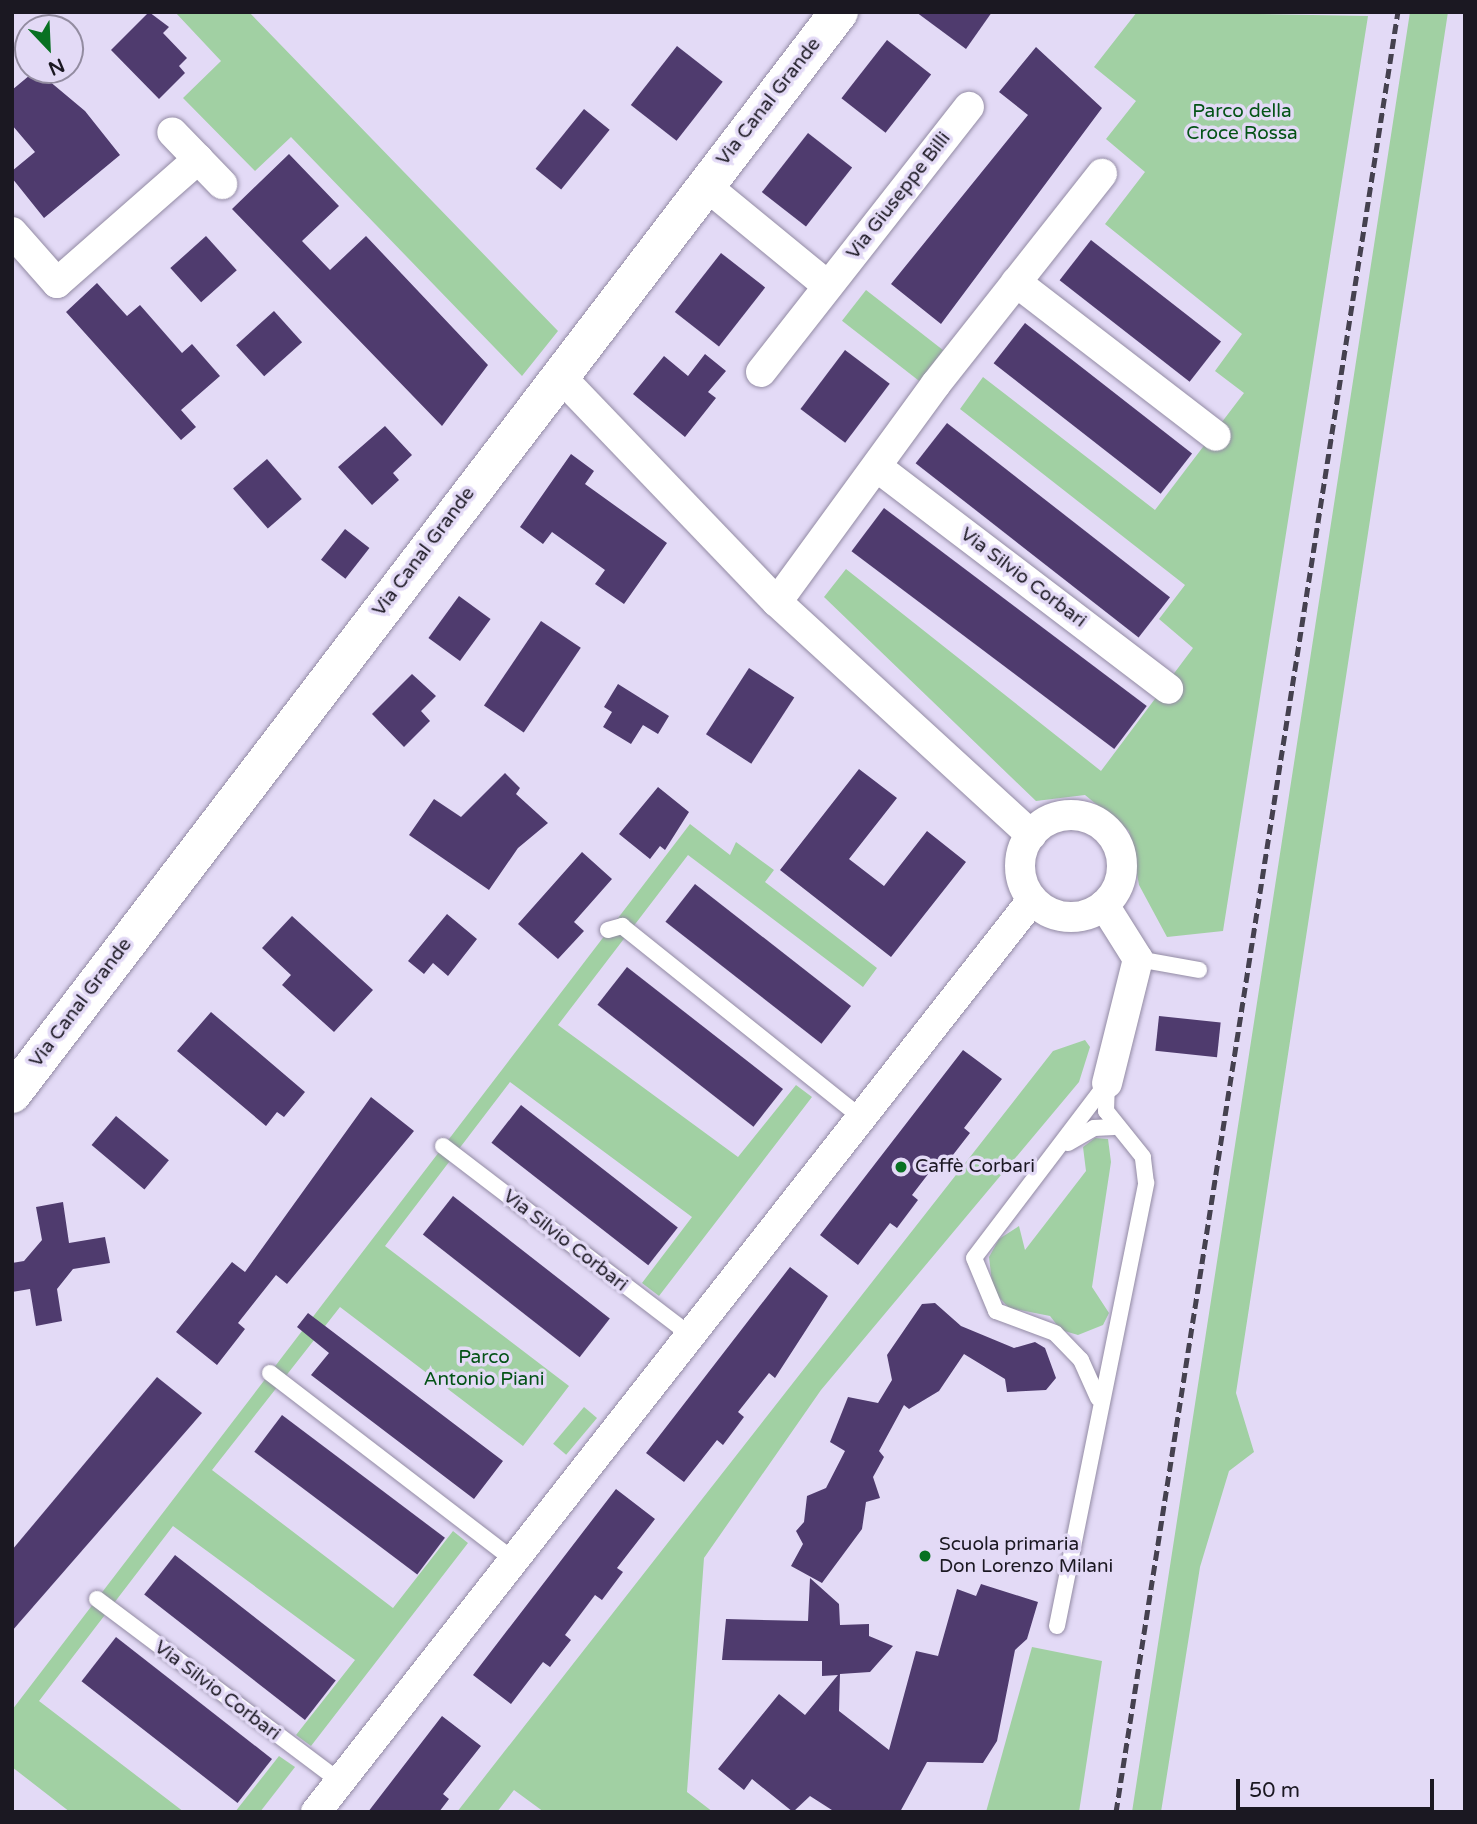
<!DOCTYPE html>
<meta charset="utf-8">
<style>
body{margin:0}
#map{position:relative;width:1477px;height:1824px;overflow:hidden;background:#e3daf6;font-family:"Varela Round",sans-serif}
div>[style]{position:absolute}
[style*='--x']{left:calc(var(--x)*1px);top:calc(var(--y)*1px);width:calc(var(--w)*1px);rotate:calc(var(--a)*1deg)}
.green>*{inset:0;background:#a1d0a3;transform-origin:0 0}
.building>*{inset:0;background:#4f3b6e;transform-origin:0 0}
.roads{filter:drop-shadow(0 0 2px #938ba4) drop-shadow(0 0 2px #938ba4)}
.lane>*{height:16px;margin:-8px;padding:0 8px;transform-origin:8px;border-radius:8px;background:#fff}
.street>*{height:30px;margin:-15px;padding:0 15px;transform-origin:15px;border-radius:15px;background:#fff}
.street>.ring{margin:-15px;padding:0;box-sizing:content-box;background:none;border:30px solid #fff;border-radius:50%}
.primary>*{height:38px;margin:-19px;padding:0 19px;transform-origin:19px;border-radius:19px;background:#fff}
.rail>*{height:5px;margin-top:-2.5px;transform-origin:0;background:repeating-linear-gradient(90deg,#45414f 0 10px,transparent 0 15px)}
.dots>*{width:19px;height:19px;translate:-50% -50%;box-sizing:border-box;border:4px solid #e3daf6;border-radius:50%}
span{translate:-50% -50%;white-space:nowrap;text-align:center;line-height:1.15;-webkit-text-stroke:7px #e3daf6;paint-order:stroke}
.street-label{font-size:19px;color:#1b1822}
.park-label{font-size:19px;color:#045317}
.poi-label{font-size:19px;color:#1b1822}
.left{translate:0 -50%;text-align:left}
.frame{position:absolute;inset:0;border:14px solid #1b1822;pointer-events:none}
.north{position:absolute;left:14px;top:14px;width:70px;height:70px;box-sizing:border-box;background:#e3daf6;border:2px solid #938ca1;border-radius:50%;rotate:157deg;font-size:19px;font-weight:700;line-height:28px;text-align:center;color:#1b1822}
.north::after{content:'';display:block;margin:auto;width:24px;height:32px;background:#087122;clip-path:polygon(50% 0,100% 100%,50% 72%,0 100%)}
.scale{position:absolute;left:1236px;top:1779px;width:198px;height:32px;box-sizing:border-box;border:4px solid #1b1822;border-top:0;padding-left:9px;font-size:21px;line-height:24px;white-space:nowrap;color:#1b1822;-webkit-text-stroke:5px #e3daf6;paint-order:stroke}
</style>
<div id="map">
<div class="green">
<i style="clip-path:polygon(175px 12px,249px 12px,558px 331px,522px 376px,291px 137px,255px 171px,183px 98px,221px 61px)"></i>
<i style="clip-path:polygon(1137px 12px,1368px 16px,1223px 931px,1167px 937px,1139px 885px,1129px 831px,1085px 795px,1036px 801px,824px 597px,846px 569px,1101px 771px,1193px 648px,1159px 619px,1185px 585px,960px 409px,983px 377px,1155px 510px,1244px 393px,1215px 371px,1242px 334px,1105px 224px,1145px 172px,1106px 139px,1136px 101px,1094px 67px)"></i>
<i style="clip-path:polygon(1410px 12px,1448px 12px,1236px 1393px,1254px 1452px,1229px 1471px,1200px 1567px,1161px 1812px,1132px 1812px)"></i>
<i style="left:866px;top:290px;width:98px;height:39px;rotate:38deg"></i>
<i style="clip-path:polygon(690px 824px,730px 855px,736px 842px,774px 870px,765px 882px,877px 968px,863px 987px,688px 855px,558px 1025px,738px 1157px,796px 1085px,812px 1097px,659px 1296px,642px 1283px,692px 1217px,510px 1082px,385px 1246px,569px 1386px,523px 1446px,340px 1307px,212px 1470px,393px 1608px,453px 1531px,468px 1543px,311px 1746px,296px 1735px,355px 1660px,173px 1526px,39px 1701px,184px 1812px,70px 1812px,12px 1767px,12px 1710px)"></i>
<i style="clip-path:polygon(1085px 1040px,1090px 1047px,1079px 1082px,821px 1390px,704px 1558px,687px 1792px,713px 1812px,544px 1812px,514px 1790px,497px 1812px,457px 1812px,1053px 1051px)"></i>
<i style="clip-path:polygon(1095px 1138px,1108px 1139px,1111px 1162px,1092px 1287px,1109px 1313px,1103px 1325px,1078px 1335px,1061px 1330px,1050px 1316px,1009px 1308px,993px 1291px,989px 1257px,999px 1239px,1019px 1226px,1025px 1250px,1086px 1171px,1083px 1147px)"></i>
<i style="left:584px;top:1407px;width:17px;height:48px;rotate:40deg"></i>
<i style="clip-path:polygon(1032px 1647px,1102px 1661px,1079px 1812px,986px 1812px)"></i>
<i style="clip-path:polygon(279px 1756px,295px 1767px,260px 1812px,235px 1812px)"></i>
</div>
<div class="building">
<i style="clip-path:polygon(149px 12px,169px 27px,163px 33px,187px 58px,179px 66px,185px 73px,159px 99px,111px 50px)"></i>
<i style="clip-path:polygon(916px 12px,992px 12px,966px 49px)"></i>
<i style="left:887px;top:40px;width:56px;height:74px;rotate:38deg"></i>
<i style="left:677px;top:46px;width:58px;height:75px;rotate:38deg"></i>
<i style="clip-path:polygon(1036px 47px,1102px 108px,941px 324px,891px 284px,1028px 115px,999px 92px)"></i>
<i style="clip-path:polygon(36px 70px,85px 111px,120px 155px,44px 218px,12px 178px,12px 171px,35px 152px,12px 125px,12px 90px)"></i>
<i style="left:584px;top:109px;width:33px;height:77px;rotate:39deg"></i>
<i style="left:808px;top:133px;width:56px;height:75px;rotate:38deg"></i>
<i style="clip-path:polygon(289px 154px,339px 206px,302px 241px,330px 270px,366px 236px,488px 365px,442px 426px,232px 209px)"></i>
<i style="left:206px;top:236px;width:46px;height:48px;rotate:48deg"></i>
<i style="left:1091px;top:240px;width:165px;height:51px;rotate:38deg"></i>
<i style="left:721px;top:253px;width:56px;height:75px;rotate:38deg"></i>
<i style="clip-path:polygon(97px 283px,127px 316px,140px 305px,182px 353px,192px 344px,220px 376px,181px 410px,196px 427px,181px 440px,66px 312px)"></i>
<i style="left:274px;top:311px;width:42px;height:51px;rotate:48deg"></i>
<i style="left:1025px;top:323px;width:212px;height:51px;rotate:38deg"></i>
<i style="left:845px;top:350px;width:56px;height:74px;rotate:37deg"></i>
<i style="clip-path:polygon(705px 354px,726px 371px,708px 392px,716px 398px,685px 437px,633px 394px,664px 356px,688px 376px)"></i>
<i style="left:947px;top:423px;width:283px;height:51px;rotate:38deg"></i>
<i style="clip-path:polygon(385px 426px,412px 455px,393px 473px,399px 480px,372px 505px,338px 467px)"></i>
<i style="clip-path:polygon(571px 454px,594px 471px,585px 484px,667px 543px,624px 604px,595px 584px,605px 570px,552px 532px,543px 544px,520px 527px)"></i>
<i style="left:267px;top:459px;width:53px;height:45px;rotate:49deg"></i>
<i style="left:884px;top:508px;width:329px;height:54px;rotate:37deg"></i>
<i style="left:345px;top:529px;width:31px;height:39px;rotate:38deg"></i>
<i style="left:459px;top:596px;width:39px;height:52px;rotate:36deg"></i>
<i style="left:541px;top:621px;width:48px;height:102px;rotate:34deg"></i>
<i style="left:749px;top:668px;width:54px;height:79px;rotate:33deg"></i>
<i style="clip-path:polygon(412px 674px,436px 696px,421px 711px,430px 721px,404px 747px,372px 714px)"></i>
<i style="clip-path:polygon(618px 684px,669px 716px,658px 734px,643px 725px,631px 744px,603px 727px,612px 712px,604px 707px)"></i>
<i style="clip-path:polygon(859px 769px,897px 798px,849px 859px,884px 886px,927px 831px,966px 862px,891px 957px,780px 870px)"></i>
<i style="clip-path:polygon(505px 773px,520px 788px,516px 794px,548px 823px,518px 848px,489px 890px,409px 835px,434px 799px,461px 817px)"></i>
<i style="clip-path:polygon(658px 787px,689px 812px,665px 850px,660px 846px,650px 859px,619px 834px)"></i>
<i style="clip-path:polygon(582px 852px,612px 879px,574px 922px,584px 931px,558px 959px,518px 924px)"></i>
<i style="left:695px;top:884px;width:198px;height:48px;rotate:38deg"></i>
<i style="clip-path:polygon(447px 914px,477px 939px,448px 976px,433px 963px,424px 974px,408px 961px)"></i>
<i style="clip-path:polygon(292px 916px,373px 990px,334px 1032px,282px 985px,291px 975px,262px 948px)"></i>
<i style="left:627px;top:967px;width:198px;height:48px;rotate:38deg"></i>
<i style="clip-path:polygon(211px 1012px,305px 1092px,284px 1117px,277px 1112px,266px 1126px,177px 1051px)"></i>
<i style="left:1159px;top:1016px;width:62px;height:35px;rotate:6deg"></i>
<i style="clip-path:polygon(963px 1050px,1002px 1079px,964px 1128px,970px 1133px,949px 1160px,942px 1156px,912px 1195px,918px 1200px,897px 1228px,890px 1223px,858px 1265px,820px 1235px)"></i>
<i style="clip-path:polygon(371px 1097px,414px 1131px,287px 1284px,276px 1275px,238px 1323px,245px 1329px,217px 1365px,176px 1332px,232px 1262px,245px 1272px)"></i>
<i style="left:521px;top:1105px;width:199px;height:48px;rotate:38deg"></i>
<i style="left:116px;top:1116px;width:69px;height:38px;rotate:40deg"></i>
<i style="left:453px;top:1196px;width:199px;height:49px;rotate:38deg"></i>
<i style="clip-path:polygon(63px 1202px,69px 1243px,105px 1237px,110px 1263px,73px 1269px,57px 1289px,62px 1321px,36px 1326px,30px 1289px,12px 1292px,12px 1263px,24px 1261px,42px 1240px,36px 1207px)"></i>
<i style="clip-path:polygon(790px 1267px,828px 1296px,775px 1378px,769px 1373px,738px 1412px,744px 1417px,723px 1445px,717px 1440px,684px 1482px,646px 1453px)"></i>
<i style="clip-path:polygon(935px 1303px,961px 1326px,1014px 1348px,1035px 1342px,1045px 1348px,1056px 1378px,1046px 1390px,1007px 1392px,1005px 1379px,964px 1354px,939px 1391px,909px 1409px,904px 1405px,879px 1451px,884px 1457px,873px 1477px,880px 1498px,866px 1502px,862px 1529px,822px 1583px,791px 1566px,803px 1544px,796px 1531px,804px 1522px,807px 1496px,826px 1488px,845px 1451px,830px 1442px,848px 1397px,878px 1403px,892px 1380px,887px 1355px,922px 1304px)"></i>
<i style="clip-path:polygon(308px 1313px,503px 1461px,474px 1499px,311px 1375px,329px 1353px,297px 1327px)"></i>
<i style="clip-path:polygon(157px 1377px,202px 1413px,12px 1631px,12px 1550px)"></i>
<i style="left:282px;top:1415px;width:204px;height:46px;rotate:37deg"></i>
<i style="clip-path:polygon(616px 1489px,655px 1519px,617px 1568px,623px 1572px,602px 1600px,595px 1595px,565px 1635px,571px 1640px,550px 1667px,543px 1662px,511px 1704px,473px 1675px)"></i>
<i style="left:175px;top:1555px;width:204px;height:50px;rotate:38deg"></i>
<i style="clip-path:polygon(810px 1578px,839px 1604px,840px 1625px,869px 1624px,869px 1636px,893px 1646px,870px 1672px,840px 1674px,839px 1711px,889px 1750px,916px 1651px,938px 1656px,957px 1589px,976px 1596px,981px 1584px,1038px 1602px,1027px 1639px,1015px 1650px,997px 1741px,983px 1763px,927px 1762px,900px 1812px,835px 1812px,810px 1796px,793px 1812px,752px 1779px,744px 1790px,718px 1769px,779px 1694px,805px 1715px,838px 1675px,822px 1676px,822px 1661px,722px 1660px,726px 1619px,808px 1621px)"></i>
<i style="left:116px;top:1637px;width:198px;height:56px;rotate:38deg"></i>
<i style="clip-path:polygon(442px 1716px,481px 1746px,443px 1794px,449px 1799px,439px 1812px,368px 1812px)"></i>
</div>
<div class="roads">
<div class="lane">
<i style="--x:608;--y:930;--w:15;--a:-16"></i>
<i style="--x:622;--y:926;--w:302;--a:38.7"></i>
<i style="--x:1138;--y:959;--w:62;--a:10.2"></i>
<i style="--x:1068;--y:1143;--w:30;--a:-30"></i>
<i style="--x:1094;--y:1128;--w:20;--a:-3"></i>
<i style="--x:443;--y:1146;--w:308;--a:37.4"></i>
<i style="--x:270;--y:1373;--w:305;--a:37.5"></i>
<i style="--x:1098;--y:1398;--w:42;--a:-114.1"></i>
<i style="--x:1081;--y:1360;--w:37;--a:-134"></i>
<i style="--x:1055;--y:1333;--w:63;--a:-159.6"></i>
<i style="--x:996;--y:1311;--w:57;--a:-112.5"></i>
<i style="--x:974;--y:1258;--w:220;--a:-52.8"></i>
<i style="--x:97;--y:1599;--w:303;--a:36.9"></i>
<i style="--x:1057;--y:1626;--w:452;--a:-78.6"></i>
<i style="--x:1146;--y:1183;--w:26;--a:-97"></i>
<i style="--x:1143;--y:1157;--w:59;--a:-128.8"></i>
<i style="--x:1106;--y:1111;--w:28;--a:-88"></i>
</div>
<div class="street">
<i style="--x:198;--y:159;--w:35;--a:46"></i>
<i style="--x:705;--y:185;--w:159;--a:39.4"></i>
<i style="--x:12;--y:232;--w:68;--a:48.6"></i>
<i style="--x:57;--y:283;--w:188;--a:-41.3"></i>
<i style="--x:198;--y:159;--w:37;--a:-134"></i>
<i style="--x:1016;--y:282;--w:252;--a:37.6"></i>
<i style="--x:761;--y:372;--w:337;--a:-51.9"></i>
<i style="--x:559;--y:375;--w:315;--a:46.2"></i>
<i style="--x:777;--y:602;--w:345;--a:42.5"></i>
<i style="--x:877;--y:467;--w:366;--a:37.3"></i>
<i style="--x:777;--y:602;--w:270;--a:-53.9"></i>
<i style="--x:936;--y:384;--w:268;--a:-51.7"></i>
<i class="ring" style="left:1020px;top:815px;width:72px;height:72px"></i>
<i style="--x:1104;--y:905;--w:64;--a:57.8"></i>
<i style="--x:1138;--y:959;--w:128;--a:104"></i>
<i style="--x:316;--y:1812;--w:1159;--a:-51.86"></i>
</div>
<div class="primary">
<i style="--x:12;--y:1094;--w:1362;--a:-52.61"></i>
</div>
</div>
<div class="rail">
<i style="--x:1116;--y:1812;--w:1822;--a:-81.1"></i>
</div>
<div class="dots">
<i style="left:901px;top:1167px;background:#087122"></i>
<i style="left:925px;top:1556px;background:#087122"></i>
</div>
<div class="street-label">
<span style="left:769px;top:102px;rotate:-52deg">Via Canal Grande</span>
<span style="left:899px;top:196px;rotate:-52deg">Via Giuseppe Billi</span>
<span style="left:424px;top:552px;rotate:-53deg">Via Canal Grande</span>
<span style="left:1023px;top:578px;rotate:37deg">Via Silvio Corbari</span>
<span style="left:81px;top:1003px;rotate:-53deg">Via Canal Grande</span>
<span style="left:565px;top:1241px;rotate:38deg">Via Silvio Corbari</span>
<span style="left:217px;top:1691px;rotate:37deg">Via Silvio Corbari</span>
</div>
<div class="park-label">
<span style="left:1242px;top:123px">Parco della<br>Croce Rossa</span>
<span style="left:484px;top:1369px">Parco<br>Antonio Piani</span>
</div>
<div class="poi-label">
<span class="left" style="left:915px;top:1167px">Caffè Corbari</span>
<span class="left" style="left:939px;top:1556px">Scuola primaria<br>Don Lorenzo Milani</span>
</div>
<div class="frame"></div>
<div class="north">N</div>
<div class="scale">50 m</div>
</div>
